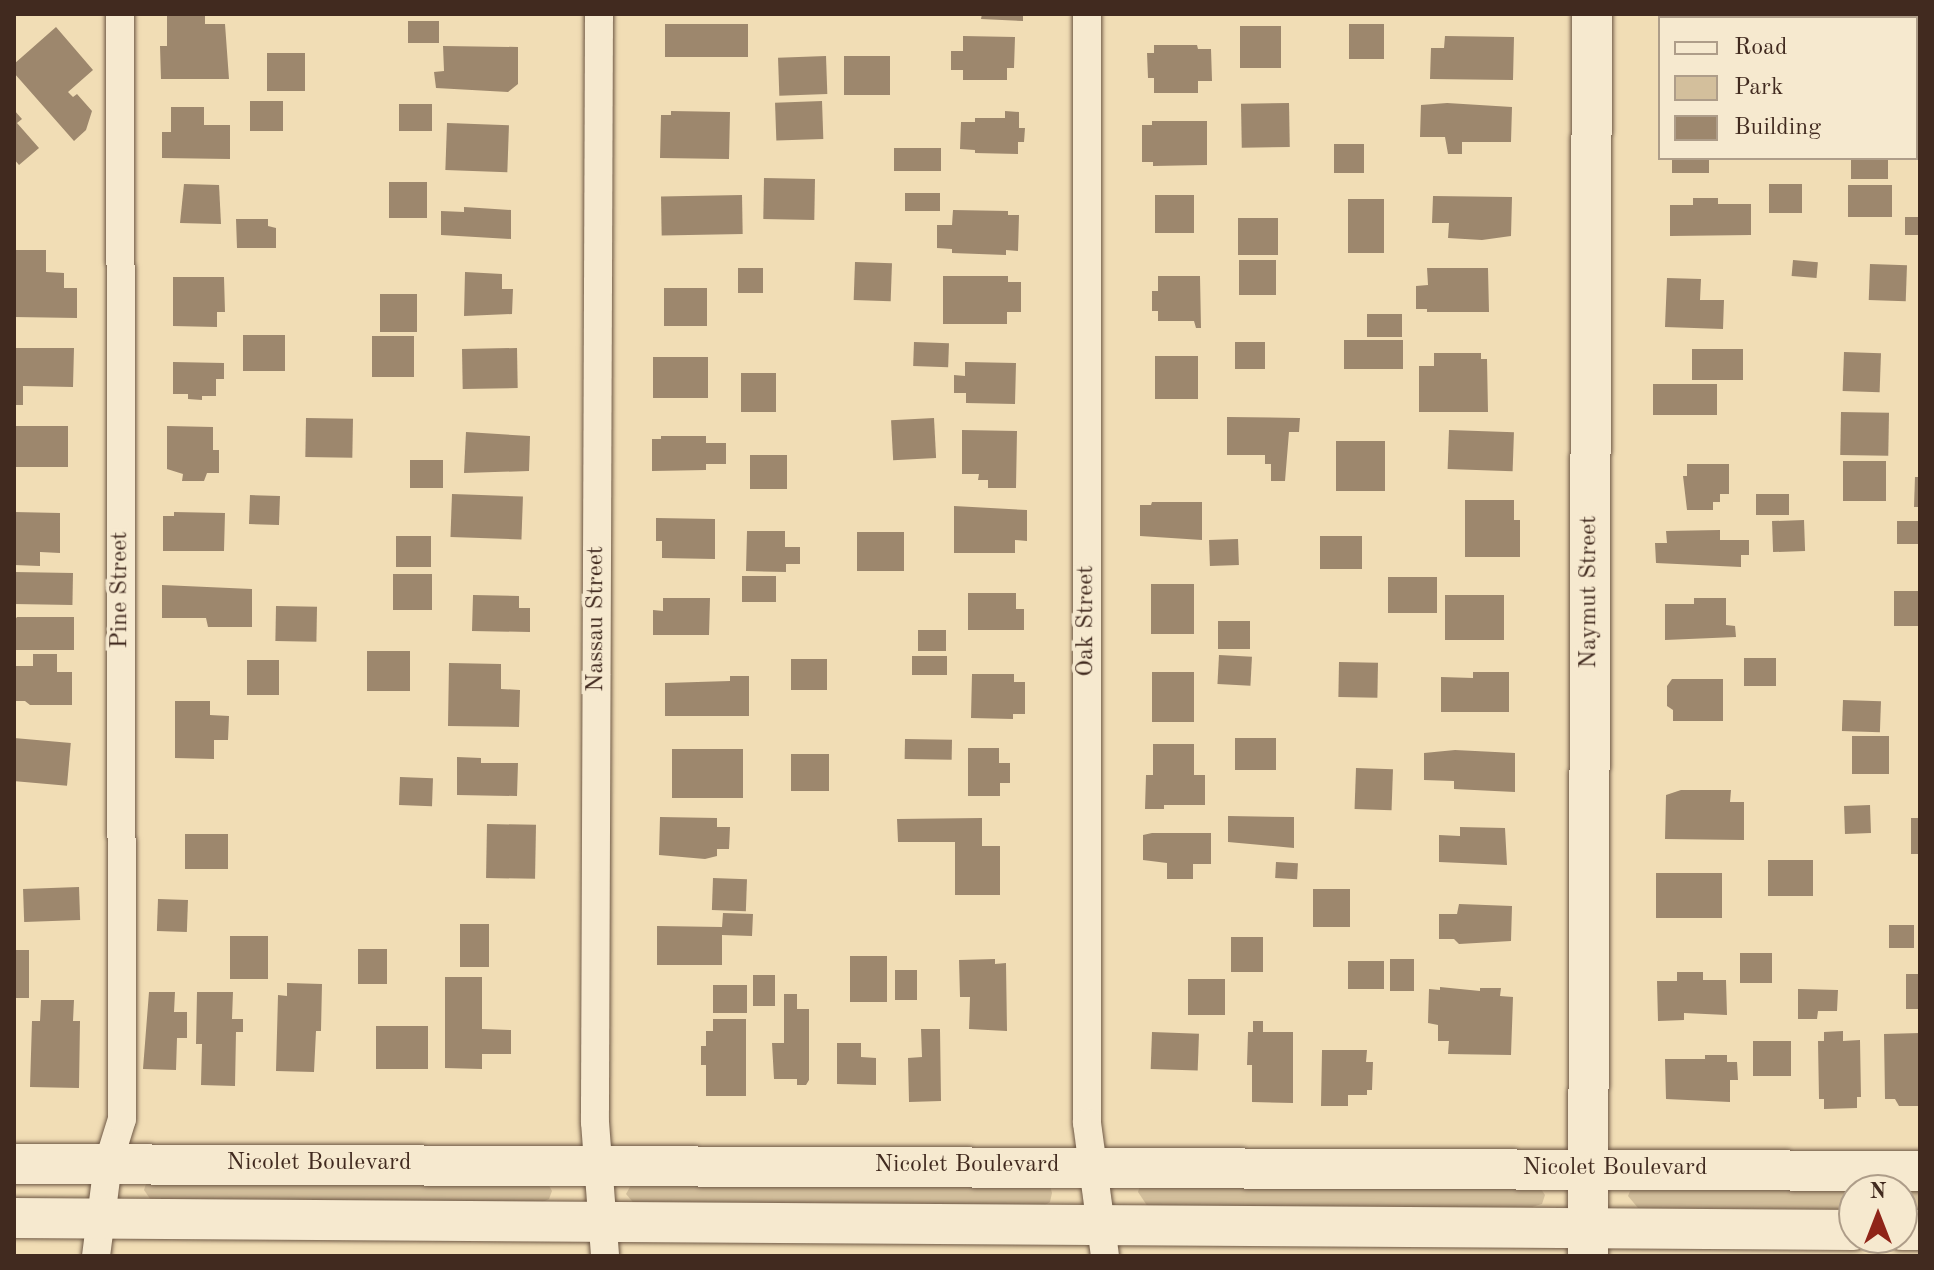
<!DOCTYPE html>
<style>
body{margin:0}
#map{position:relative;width:1934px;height:1270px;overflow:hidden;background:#f1ddb5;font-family:"Old Standard TT",serif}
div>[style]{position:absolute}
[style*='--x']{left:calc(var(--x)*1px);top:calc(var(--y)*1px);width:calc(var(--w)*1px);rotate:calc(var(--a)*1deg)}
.green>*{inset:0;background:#d3bf9c}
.building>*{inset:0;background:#9d876d;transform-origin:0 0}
.roads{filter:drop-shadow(0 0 2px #6d5744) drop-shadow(0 0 2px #6d5744)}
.street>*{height:28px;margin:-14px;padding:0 14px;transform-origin:14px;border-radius:14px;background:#f6e9cf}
.secondary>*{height:40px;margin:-20px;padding:0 20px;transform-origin:20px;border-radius:20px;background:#f6e9cf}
span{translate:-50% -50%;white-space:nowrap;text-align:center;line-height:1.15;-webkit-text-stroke:7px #f6e9cf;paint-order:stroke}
.street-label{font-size:24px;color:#412a1f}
.frame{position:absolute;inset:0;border:16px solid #412a1f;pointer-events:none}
.legend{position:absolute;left:1658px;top:16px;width:260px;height:144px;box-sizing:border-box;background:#f6e9cf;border:2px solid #ae9d89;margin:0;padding:10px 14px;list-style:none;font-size:24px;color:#412a1f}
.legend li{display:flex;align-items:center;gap:16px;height:40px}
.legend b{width:40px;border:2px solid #ae9d89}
.north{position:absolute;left:1838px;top:1174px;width:80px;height:80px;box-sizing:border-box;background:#f6e9cf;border:2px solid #ae9d89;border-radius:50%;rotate:0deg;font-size:22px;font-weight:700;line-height:32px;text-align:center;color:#412a1f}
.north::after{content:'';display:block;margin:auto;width:28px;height:36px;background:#8f2418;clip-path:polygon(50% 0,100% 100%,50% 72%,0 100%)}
</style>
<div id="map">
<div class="green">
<i style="clip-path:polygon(547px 1182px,552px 1191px,549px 1199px,541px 1203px,153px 1203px,144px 1190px,146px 1184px)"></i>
<i style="clip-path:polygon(1141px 1182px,1539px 1186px,1545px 1195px,1542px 1204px,1532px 1207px,1148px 1207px,1138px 1192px)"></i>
<i style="clip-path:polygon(631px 1185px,1050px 1185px,1052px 1193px,1050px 1202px,1042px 1207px,637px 1207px,626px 1194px)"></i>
<i style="clip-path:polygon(1920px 1185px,1920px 1210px,1902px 1210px,1902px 1190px,1854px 1190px,1854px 1209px,1638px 1208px,1628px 1196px,1631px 1189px)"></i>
</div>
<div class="building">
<i style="clip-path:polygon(982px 14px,1023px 14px,1023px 21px,981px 19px)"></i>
<i style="left:1682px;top:14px;width:72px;height:4px"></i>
<i style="clip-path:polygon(167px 16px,205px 16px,205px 24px,225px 24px,229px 79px,161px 79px,160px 46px,167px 46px)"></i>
<i style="left:408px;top:21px;width:31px;height:22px"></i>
<i style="left:665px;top:24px;width:83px;height:33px"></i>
<i style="left:1349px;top:24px;width:35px;height:35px"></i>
<i style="left:1240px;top:26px;width:41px;height:42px"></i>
<i style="clip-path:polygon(56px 27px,93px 70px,68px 92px,73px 97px,77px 94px,92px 111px,86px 130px,74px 141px,14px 73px,14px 64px)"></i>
<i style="clip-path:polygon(963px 36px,1015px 37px,1014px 68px,1007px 68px,1007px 80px,963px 80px,963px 70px,951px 70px,951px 51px,963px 51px)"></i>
<i style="clip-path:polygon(1445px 36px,1514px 37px,1513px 80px,1430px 79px,1431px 48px,1444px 48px)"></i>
<i style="clip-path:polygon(1154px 45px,1197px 45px,1198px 49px,1211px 49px,1212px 81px,1198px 81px,1198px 93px,1154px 93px,1154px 78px,1148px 78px,1147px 53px,1154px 53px)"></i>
<i style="clip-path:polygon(443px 46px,518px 47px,518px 84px,508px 92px,436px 88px,434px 72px,444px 71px)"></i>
<i style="left:267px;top:53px;width:38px;height:38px"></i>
<i style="left:826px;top:56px;width:38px;height:48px;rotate:88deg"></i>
<i style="left:844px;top:56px;width:46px;height:39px"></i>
<i style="left:250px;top:101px;width:33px;height:30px"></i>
<i style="left:822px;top:101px;width:38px;height:47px;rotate:88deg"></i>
<i style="left:1289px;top:103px;width:44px;height:48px;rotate:89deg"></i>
<i style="clip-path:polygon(1447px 103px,1512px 107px,1511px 142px,1462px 142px,1462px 154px,1448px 154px,1445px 137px,1420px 137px,1421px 105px)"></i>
<i style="left:399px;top:104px;width:33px;height:27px"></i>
<i style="clip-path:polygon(171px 107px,204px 107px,204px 125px,230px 125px,230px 159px,162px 158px,162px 132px,171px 132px)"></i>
<i style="clip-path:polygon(14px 110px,22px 119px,17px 123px,39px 148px,19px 165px,14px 159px)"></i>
<i style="clip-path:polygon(671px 111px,730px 112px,729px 159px,660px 158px,661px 115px,671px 115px)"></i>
<i style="clip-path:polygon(1005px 111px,1019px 112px,1019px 128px,1025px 128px,1024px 142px,1018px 142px,1018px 154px,975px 153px,975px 150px,960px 149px,961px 122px,975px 122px,975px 118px,1005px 118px)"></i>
<i style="clip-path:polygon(1152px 121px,1207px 121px,1207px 165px,1153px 166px,1153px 162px,1142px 162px,1142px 125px,1152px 125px)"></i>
<i style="left:447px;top:123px;width:62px;height:47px;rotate:2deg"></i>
<i style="left:1334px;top:144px;width:30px;height:29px"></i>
<i style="left:894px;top:148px;width:47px;height:23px"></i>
<i style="left:1672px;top:158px;width:37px;height:15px"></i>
<i style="left:1851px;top:158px;width:37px;height:21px"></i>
<i style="left:764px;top:178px;width:51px;height:41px;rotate:1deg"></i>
<i style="left:389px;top:182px;width:38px;height:36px"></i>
<i style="clip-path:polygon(184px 184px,219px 185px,221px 224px,180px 223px)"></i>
<i style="left:1769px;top:184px;width:33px;height:29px"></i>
<i style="left:1848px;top:185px;width:44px;height:32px"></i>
<i style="left:940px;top:193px;width:18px;height:35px;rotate:90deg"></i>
<i style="left:742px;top:195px;width:39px;height:81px;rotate:89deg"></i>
<i style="left:1155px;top:195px;width:39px;height:38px"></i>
<i style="clip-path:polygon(1433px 196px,1512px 197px,1511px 236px,1482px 240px,1448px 238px,1449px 223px,1432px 223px)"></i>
<i style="clip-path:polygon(1693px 198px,1718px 198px,1718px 204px,1751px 204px,1751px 235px,1670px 236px,1670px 205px,1693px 205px)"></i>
<i style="left:1348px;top:199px;width:36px;height:54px"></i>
<i style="clip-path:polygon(464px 207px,511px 210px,511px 239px,441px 235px,441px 211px,464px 212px)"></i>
<i style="clip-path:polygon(953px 210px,1008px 211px,1008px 215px,1019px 215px,1018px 251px,1006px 250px,1006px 255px,952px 253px,952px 249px,937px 248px,937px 225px,952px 225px)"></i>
<i style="left:1905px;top:217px;width:15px;height:18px"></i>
<i style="left:1238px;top:218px;width:40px;height:37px"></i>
<i style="clip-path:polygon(236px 219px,268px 219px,268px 226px,276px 228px,276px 248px,237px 248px)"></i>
<i style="clip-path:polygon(14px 250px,46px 250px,46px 272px,64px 273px,64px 288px,77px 288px,77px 318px,14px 317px)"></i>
<i style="left:1239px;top:260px;width:37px;height:35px"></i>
<i style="left:1793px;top:260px;width:25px;height:16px;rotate:5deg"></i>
<i style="left:855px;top:262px;width:37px;height:38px;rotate:2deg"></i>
<i style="left:1870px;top:264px;width:37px;height:36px;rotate:2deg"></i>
<i style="left:738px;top:268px;width:25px;height:25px"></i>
<i style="clip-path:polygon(1427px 268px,1488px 268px,1489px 312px,1427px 312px,1427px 309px,1416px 309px,1416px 286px,1428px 285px)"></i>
<i style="clip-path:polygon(465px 272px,502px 274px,502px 289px,513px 289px,512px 314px,464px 316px)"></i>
<i style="clip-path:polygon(943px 276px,1008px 276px,1008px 282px,1021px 282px,1021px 312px,1007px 312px,1007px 324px,943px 324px)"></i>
<i style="clip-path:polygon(1158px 276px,1200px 276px,1201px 328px,1196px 328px,1194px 321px,1158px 321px,1158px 311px,1152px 311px,1152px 291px,1158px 291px)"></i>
<i style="clip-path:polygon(173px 277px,224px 277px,225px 312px,217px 312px,217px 327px,173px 326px)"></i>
<i style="clip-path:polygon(1667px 278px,1701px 279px,1700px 300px,1724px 300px,1723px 329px,1665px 327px)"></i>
<i style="left:664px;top:288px;width:43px;height:38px"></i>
<i style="left:380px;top:294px;width:37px;height:38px"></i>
<i style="left:1367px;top:314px;width:35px;height:23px"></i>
<i style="left:243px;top:335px;width:42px;height:36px"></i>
<i style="left:372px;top:336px;width:42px;height:41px"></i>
<i style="left:1403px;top:340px;width:29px;height:59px;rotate:90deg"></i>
<i style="left:914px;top:342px;width:35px;height:24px;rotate:2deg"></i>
<i style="left:1235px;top:342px;width:30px;height:27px"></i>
<i style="clip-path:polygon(14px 348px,74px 348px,73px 387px,23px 386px,23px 405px,14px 405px)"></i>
<i style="left:517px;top:348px;width:40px;height:55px;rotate:89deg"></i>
<i style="left:1692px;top:349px;width:51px;height:31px"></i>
<i style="left:1844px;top:352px;width:37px;height:39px;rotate:2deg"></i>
<i style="clip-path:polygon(1434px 353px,1481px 353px,1481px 359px,1487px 359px,1488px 412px,1419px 412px,1419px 366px,1434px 366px)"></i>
<i style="left:1155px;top:356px;width:43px;height:43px"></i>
<i style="left:653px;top:357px;width:55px;height:41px"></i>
<i style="clip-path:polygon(173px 362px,224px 363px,224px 379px,216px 379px,216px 396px,202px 396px,202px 400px,188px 399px,188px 394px,173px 394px)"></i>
<i style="clip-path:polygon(965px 362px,1016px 363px,1015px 404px,966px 403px,966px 393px,954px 393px,954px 375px,965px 376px)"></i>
<i style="left:741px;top:373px;width:35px;height:39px"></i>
<i style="left:1653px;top:384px;width:64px;height:31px"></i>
<i style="left:1841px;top:412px;width:48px;height:43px;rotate:1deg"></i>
<i style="clip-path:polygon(1227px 417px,1300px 418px,1299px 432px,1289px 432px,1285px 481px,1271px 481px,1271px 464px,1265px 464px,1265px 455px,1227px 455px)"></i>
<i style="left:306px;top:418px;width:47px;height:39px;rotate:1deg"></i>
<i style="left:934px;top:418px;width:40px;height:43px;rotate:87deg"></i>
<i style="left:14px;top:426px;width:54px;height:41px"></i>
<i style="clip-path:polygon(167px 426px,213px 427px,213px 450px,219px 450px,219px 473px,207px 473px,204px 481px,182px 481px,183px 474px,167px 469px)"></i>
<i style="clip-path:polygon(962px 430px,1017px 431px,1016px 488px,988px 488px,988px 480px,978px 480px,979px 474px,962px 474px)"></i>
<i style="left:1449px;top:430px;width:65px;height:39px;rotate:2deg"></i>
<i style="clip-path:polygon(466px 432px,530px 436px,529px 471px,464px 473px)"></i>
<i style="clip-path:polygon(661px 436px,706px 436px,706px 443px,726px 443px,726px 464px,706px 464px,706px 470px,652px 471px,652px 439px,661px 439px)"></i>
<i style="left:1336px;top:441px;width:49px;height:50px"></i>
<i style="left:750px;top:455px;width:37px;height:34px"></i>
<i style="left:410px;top:460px;width:33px;height:28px"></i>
<i style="left:1886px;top:461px;width:40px;height:43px;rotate:90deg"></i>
<i style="clip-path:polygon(1687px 464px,1729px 464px,1729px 494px,1720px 494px,1720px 502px,1713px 502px,1713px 510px,1687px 510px,1683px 476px,1687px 476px)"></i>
<i style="clip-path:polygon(1915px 477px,1920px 477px,1920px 507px,1914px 507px)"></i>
<i style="left:452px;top:494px;width:71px;height:43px;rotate:2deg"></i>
<i style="left:1756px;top:494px;width:33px;height:21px"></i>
<i style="left:250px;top:495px;width:30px;height:29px;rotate:2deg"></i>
<i style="clip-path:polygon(1465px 500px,1514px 500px,1514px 520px,1520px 520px,1520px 557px,1465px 557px)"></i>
<i style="clip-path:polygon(1152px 502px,1202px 502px,1202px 540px,1140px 536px,1140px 505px,1151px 505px)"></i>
<i style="clip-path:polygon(954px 506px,1027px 510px,1027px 541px,1015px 540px,1015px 553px,954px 553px)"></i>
<i style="clip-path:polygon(14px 512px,60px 513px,60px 553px,40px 552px,40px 566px,14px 565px)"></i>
<i style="clip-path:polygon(174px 512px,225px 513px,224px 551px,163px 551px,163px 516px,174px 516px)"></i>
<i style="clip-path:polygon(656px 518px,715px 519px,715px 559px,662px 558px,662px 541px,656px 541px)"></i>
<i style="left:1804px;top:520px;width:31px;height:32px;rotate:88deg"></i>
<i style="left:1897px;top:521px;width:23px;height:23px"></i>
<i style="clip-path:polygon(1720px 530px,1720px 540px,1749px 540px,1749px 555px,1741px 555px,1741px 567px,1656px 563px,1655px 543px,1667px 543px,1666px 531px)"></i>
<i style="clip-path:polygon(747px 531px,785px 531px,785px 547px,800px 547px,800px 564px,786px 564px,786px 572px,746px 571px)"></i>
<i style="left:857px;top:532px;width:47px;height:39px"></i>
<i style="left:396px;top:536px;width:35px;height:31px"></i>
<i style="left:1320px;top:536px;width:42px;height:33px"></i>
<i style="left:1238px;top:539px;width:26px;height:29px;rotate:88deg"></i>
<i style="left:14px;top:572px;width:59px;height:32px;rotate:1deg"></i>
<i style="left:393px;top:574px;width:39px;height:36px"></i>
<i style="left:742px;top:576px;width:34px;height:26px"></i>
<i style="left:1388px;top:577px;width:49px;height:36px"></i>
<i style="left:1151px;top:584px;width:43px;height:50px"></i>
<i style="clip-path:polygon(162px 585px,252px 589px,252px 627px,208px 627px,206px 618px,162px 618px)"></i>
<i style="left:1894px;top:591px;width:26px;height:35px"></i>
<i style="clip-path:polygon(968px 593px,1016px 593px,1016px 609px,1024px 609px,1024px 630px,968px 630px)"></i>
<i style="clip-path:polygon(473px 595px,519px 596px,519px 608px,530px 608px,530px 632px,472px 631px)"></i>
<i style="left:1445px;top:595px;width:59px;height:45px"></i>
<i style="clip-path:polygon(663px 598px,710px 598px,709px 635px,653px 635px,653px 610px,663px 611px)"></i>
<i style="clip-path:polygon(1694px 598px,1726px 598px,1726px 625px,1735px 626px,1736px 637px,1665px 640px,1665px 604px,1694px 604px)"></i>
<i style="left:276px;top:606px;width:41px;height:35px;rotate:1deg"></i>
<i style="clip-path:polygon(17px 617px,74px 617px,74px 650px,14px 650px,14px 621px)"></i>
<i style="left:1250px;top:621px;width:28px;height:32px;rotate:90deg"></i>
<i style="left:946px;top:630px;width:21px;height:28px;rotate:90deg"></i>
<i style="left:367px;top:651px;width:43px;height:40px"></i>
<i style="clip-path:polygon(33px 654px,57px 654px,57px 672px,72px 672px,72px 705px,30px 705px,25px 701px,15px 701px,15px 666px,33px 666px)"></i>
<i style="left:1219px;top:655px;width:33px;height:29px;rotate:3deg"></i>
<i style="left:912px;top:656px;width:35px;height:19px"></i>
<i style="left:1744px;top:658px;width:32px;height:28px"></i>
<i style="left:827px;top:659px;width:31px;height:36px;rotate:90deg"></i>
<i style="left:247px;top:660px;width:32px;height:35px"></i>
<i style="left:1339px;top:662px;width:39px;height:35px;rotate:1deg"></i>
<i style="clip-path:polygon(449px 663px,501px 664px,501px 689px,520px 690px,519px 727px,448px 726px)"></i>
<i style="left:1152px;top:672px;width:42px;height:50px"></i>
<i style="clip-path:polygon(1473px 672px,1509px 672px,1509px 712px,1441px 712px,1441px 677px,1473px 678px)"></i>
<i style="clip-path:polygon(972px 674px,1014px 674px,1014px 682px,1025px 682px,1025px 714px,1013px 714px,1013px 719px,971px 718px)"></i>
<i style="clip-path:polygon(730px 676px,749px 676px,749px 716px,665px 716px,665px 683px,730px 681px)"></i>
<i style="clip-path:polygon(1672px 679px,1723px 679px,1723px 721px,1673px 721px,1673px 710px,1667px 706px,1667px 686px)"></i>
<i style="left:1843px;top:700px;width:38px;height:31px;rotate:2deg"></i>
<i style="clip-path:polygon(175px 701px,210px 701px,210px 715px,229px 716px,228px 740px,214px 740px,214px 759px,175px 758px)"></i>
<i style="left:1852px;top:736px;width:37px;height:38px"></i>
<i style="left:14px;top:738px;width:57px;height:43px;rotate:5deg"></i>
<i style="left:1235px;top:738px;width:41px;height:32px"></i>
<i style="left:905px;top:739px;width:47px;height:20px;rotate:1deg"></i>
<i style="clip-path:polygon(1153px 744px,1194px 744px,1194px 775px,1205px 775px,1205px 805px,1164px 805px,1164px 809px,1145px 809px,1146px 775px,1153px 775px)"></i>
<i style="clip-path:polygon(968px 748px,999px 748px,999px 763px,1010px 763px,1010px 783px,1000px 783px,1000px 796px,968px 796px)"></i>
<i style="left:743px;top:749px;width:49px;height:71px;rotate:90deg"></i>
<i style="clip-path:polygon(1455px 750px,1515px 753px,1515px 792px,1454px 789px,1454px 781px,1424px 780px,1424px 753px)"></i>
<i style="left:791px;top:754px;width:38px;height:37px"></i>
<i style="clip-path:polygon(457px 757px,481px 758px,481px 763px,518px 763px,517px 796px,457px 795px)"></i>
<i style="left:1356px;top:768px;width:37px;height:41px;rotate:2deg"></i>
<i style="left:400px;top:777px;width:33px;height:28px;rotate:2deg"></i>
<i style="clip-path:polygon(1681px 790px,1731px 790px,1730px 802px,1744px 802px,1744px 840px,1665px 839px,1666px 795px)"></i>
<i style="left:1870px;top:805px;width:28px;height:26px;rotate:88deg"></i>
<i style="clip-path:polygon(1228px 816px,1294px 817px,1294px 848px,1228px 842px)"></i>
<i style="clip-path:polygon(660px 817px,717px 818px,717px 827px,730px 827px,729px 849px,717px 849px,717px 856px,705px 859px,659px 855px)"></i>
<i style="clip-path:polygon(982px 818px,982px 846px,1000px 846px,1000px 895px,955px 895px,955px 842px,898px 842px,897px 819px)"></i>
<i style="left:1911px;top:818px;width:9px;height:36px"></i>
<i style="left:487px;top:824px;width:49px;height:54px;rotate:1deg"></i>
<i style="clip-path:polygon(1460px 827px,1505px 828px,1507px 865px,1439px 862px,1439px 835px,1460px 836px)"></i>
<i style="clip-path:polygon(1152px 833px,1211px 833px,1211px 864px,1193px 864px,1193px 879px,1167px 879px,1167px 863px,1143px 860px,1143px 835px)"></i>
<i style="left:185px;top:834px;width:43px;height:35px"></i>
<i style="left:1768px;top:860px;width:45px;height:36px"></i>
<i style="left:1276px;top:862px;width:22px;height:16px;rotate:3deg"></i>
<i style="left:1656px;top:873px;width:66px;height:45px"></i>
<i style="left:713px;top:878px;width:34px;height:32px;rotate:2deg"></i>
<i style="left:79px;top:887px;width:33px;height:56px;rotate:88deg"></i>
<i style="left:1313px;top:889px;width:37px;height:38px"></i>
<i style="left:158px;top:899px;width:30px;height:32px;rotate:2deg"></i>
<i style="clip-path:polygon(1459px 904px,1512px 906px,1511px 941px,1459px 944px,1454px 939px,1439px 939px,1439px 914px,1457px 914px)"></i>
<i style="clip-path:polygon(723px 913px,753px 914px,752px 936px,722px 935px,722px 965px,657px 965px,657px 926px,722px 927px)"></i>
<i style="left:460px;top:924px;width:29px;height:43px"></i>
<i style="left:1889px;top:925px;width:25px;height:23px"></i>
<i style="left:230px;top:936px;width:38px;height:43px"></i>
<i style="left:1231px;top:937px;width:32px;height:35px"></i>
<i style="left:358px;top:949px;width:29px;height:35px"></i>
<i style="left:14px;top:950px;width:15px;height:48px"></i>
<i style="left:1740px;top:953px;width:32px;height:30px"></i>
<i style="left:850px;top:956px;width:37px;height:46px"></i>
<i style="clip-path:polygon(995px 959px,995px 964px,1006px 963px,1007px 1031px,969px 1029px,970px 997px,960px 997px,959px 960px)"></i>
<i style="left:1390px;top:959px;width:24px;height:32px"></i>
<i style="left:1348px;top:961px;width:36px;height:28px"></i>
<i style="left:895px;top:970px;width:22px;height:30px"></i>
<i style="clip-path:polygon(1677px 972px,1703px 972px,1703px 980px,1726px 980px,1727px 1015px,1684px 1013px,1684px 1020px,1658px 1021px,1657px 981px,1677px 981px)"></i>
<i style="left:1906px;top:974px;width:14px;height:35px"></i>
<i style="left:775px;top:975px;width:31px;height:22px;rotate:90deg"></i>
<i style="clip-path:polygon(445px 977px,482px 977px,482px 1029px,511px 1030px,511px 1054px,482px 1054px,482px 1069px,445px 1068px)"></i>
<i style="left:1188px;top:979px;width:37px;height:36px"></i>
<i style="clip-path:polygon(287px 983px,322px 984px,321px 1031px,316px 1031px,314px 1072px,276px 1071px,278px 995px,287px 996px)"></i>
<i style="left:713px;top:985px;width:34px;height:28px"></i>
<i style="clip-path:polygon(1440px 987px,1480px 991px,1480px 988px,1501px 988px,1500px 996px,1513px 997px,1511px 1055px,1448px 1054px,1449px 1041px,1438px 1041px,1438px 1025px,1428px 1023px,1429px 989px,1440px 990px)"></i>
<i style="clip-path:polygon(1798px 989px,1838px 990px,1837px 1011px,1818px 1011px,1817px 1019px,1798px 1019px)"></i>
<i style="clip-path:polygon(149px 992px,175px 992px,174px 1012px,187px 1012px,187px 1038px,177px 1038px,176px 1070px,143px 1069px)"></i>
<i style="clip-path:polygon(197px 992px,233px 992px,232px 1019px,243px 1019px,243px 1032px,236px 1032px,235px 1086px,201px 1085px,202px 1044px,196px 1044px)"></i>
<i style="clip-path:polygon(784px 994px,797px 994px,797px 1009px,809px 1009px,809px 1080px,806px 1085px,797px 1085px,797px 1079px,774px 1079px,772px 1043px,784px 1043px)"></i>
<i style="clip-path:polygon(41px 1000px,74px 1000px,73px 1021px,80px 1021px,79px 1088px,30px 1087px,32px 1021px,40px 1021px)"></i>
<i style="clip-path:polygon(713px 1019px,746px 1019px,746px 1096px,706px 1096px,706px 1065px,701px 1065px,701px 1046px,706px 1046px,706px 1031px,713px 1031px)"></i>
<i style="clip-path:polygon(1253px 1021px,1263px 1021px,1263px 1032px,1293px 1032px,1293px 1103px,1252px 1102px,1252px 1065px,1247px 1065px,1248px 1032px,1253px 1032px)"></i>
<i style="left:376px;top:1026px;width:52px;height:43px"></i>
<i style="clip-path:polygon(921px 1029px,940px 1029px,941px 1101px,909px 1102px,908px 1058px,922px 1057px)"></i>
<i style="clip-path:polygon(1843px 1031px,1843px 1041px,1860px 1040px,1861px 1097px,1857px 1097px,1857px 1108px,1824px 1109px,1824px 1099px,1819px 1099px,1818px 1041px,1824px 1041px,1824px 1032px)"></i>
<i style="left:1152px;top:1032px;width:47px;height:37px;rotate:2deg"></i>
<i style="clip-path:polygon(1920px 1033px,1920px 1103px,1918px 1106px,1899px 1106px,1895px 1099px,1885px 1099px,1884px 1034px)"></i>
<i style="left:1753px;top:1041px;width:38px;height:35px"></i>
<i style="clip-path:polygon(837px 1043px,861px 1043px,861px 1057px,876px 1058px,876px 1085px,837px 1084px)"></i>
<i style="clip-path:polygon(1322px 1050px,1367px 1050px,1366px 1062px,1373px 1062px,1372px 1090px,1367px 1090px,1367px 1095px,1348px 1095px,1348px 1106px,1321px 1106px)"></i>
<i style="clip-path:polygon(1705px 1055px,1727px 1055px,1727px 1062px,1737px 1062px,1738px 1080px,1730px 1080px,1730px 1102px,1666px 1099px,1665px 1059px,1705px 1059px)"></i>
</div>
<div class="roads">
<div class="street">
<i style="--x:599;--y:14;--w:1108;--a:90.21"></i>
<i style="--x:595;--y:1122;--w:134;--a:85.7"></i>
<i style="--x:1087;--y:14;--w:1109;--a:90"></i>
<i style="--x:1087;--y:1123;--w:134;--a:82.3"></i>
<i style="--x:96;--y:1256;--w:93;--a:-82.6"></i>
<i style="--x:108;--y:1164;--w:47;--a:-72.7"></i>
<i style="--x:122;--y:1119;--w:1105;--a:-90.1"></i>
</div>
<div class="secondary">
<i style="--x:14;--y:1164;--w:1906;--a:0.21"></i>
<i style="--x:14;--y:1218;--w:1840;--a:0.37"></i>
<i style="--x:1902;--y:1230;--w:18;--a:0"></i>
<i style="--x:1588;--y:1256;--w:1242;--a:-89.82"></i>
</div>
</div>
<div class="street-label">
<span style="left:121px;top:590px;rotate:-90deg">Pine Street</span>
<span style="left:1590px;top:592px;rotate:-90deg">Naymut Street</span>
<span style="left:597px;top:619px;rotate:-90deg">Nassau Street</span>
<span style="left:1087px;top:621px;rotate:-90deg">Oak Street</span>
<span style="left:319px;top:1164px">Nicolet Boulevard</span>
<span style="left:967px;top:1166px">Nicolet Boulevard</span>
<span style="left:1615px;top:1169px">Nicolet Boulevard</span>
</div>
<div class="frame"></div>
<ul class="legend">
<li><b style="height:10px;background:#f6e9cf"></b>Road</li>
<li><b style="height:22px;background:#d3bf9c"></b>Park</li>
<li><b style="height:22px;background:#9d876d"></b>Building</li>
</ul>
<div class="north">N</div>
</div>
